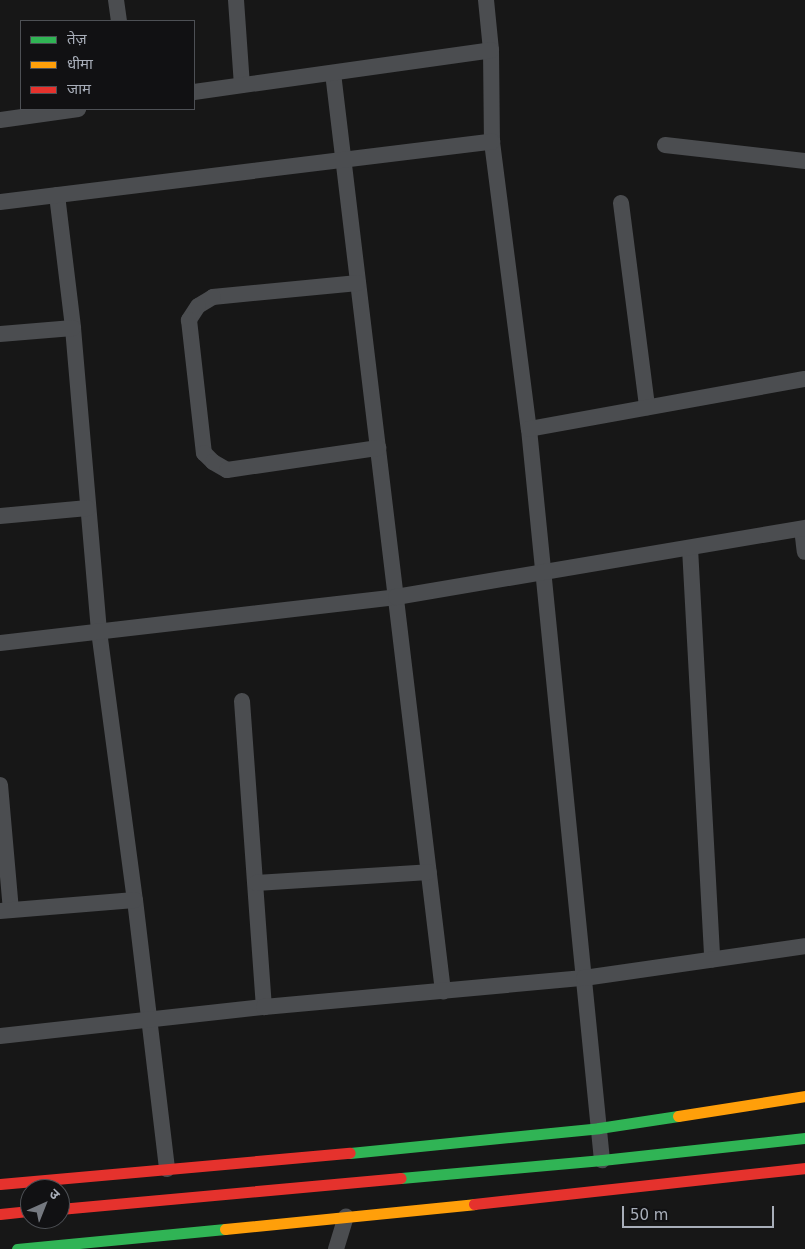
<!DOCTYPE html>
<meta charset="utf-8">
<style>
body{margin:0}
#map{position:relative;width:805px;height:1249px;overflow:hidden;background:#171717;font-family:"DejaVu Sans","Noto Sans Devanagari",sans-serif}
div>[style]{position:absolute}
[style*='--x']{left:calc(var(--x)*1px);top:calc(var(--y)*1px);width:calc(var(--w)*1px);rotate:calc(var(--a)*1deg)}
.street>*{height:16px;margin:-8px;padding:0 8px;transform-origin:8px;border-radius:8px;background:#4b4d50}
.fast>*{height:11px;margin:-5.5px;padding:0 5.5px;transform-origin:5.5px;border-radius:5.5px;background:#30b455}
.slow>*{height:11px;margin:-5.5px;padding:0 5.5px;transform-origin:5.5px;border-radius:5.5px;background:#ff9f0a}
.jam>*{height:11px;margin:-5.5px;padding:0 5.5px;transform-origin:5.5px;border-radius:5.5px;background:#e5322d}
span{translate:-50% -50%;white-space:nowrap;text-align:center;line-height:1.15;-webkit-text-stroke:5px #111113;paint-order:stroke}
.legend{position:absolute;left:20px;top:20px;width:175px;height:90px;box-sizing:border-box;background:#111113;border:1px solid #4d5055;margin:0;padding:6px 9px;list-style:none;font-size:15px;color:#a8aeb9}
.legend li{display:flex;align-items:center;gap:10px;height:25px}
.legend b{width:25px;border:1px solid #4d5055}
.north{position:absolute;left:20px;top:1179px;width:50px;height:50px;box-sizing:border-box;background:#111113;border:1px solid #4d5055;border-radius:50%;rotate:44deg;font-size:14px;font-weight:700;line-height:20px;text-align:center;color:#a8aeb9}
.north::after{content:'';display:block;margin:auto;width:18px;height:22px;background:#757980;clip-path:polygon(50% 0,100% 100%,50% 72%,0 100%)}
.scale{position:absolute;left:622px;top:1206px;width:152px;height:22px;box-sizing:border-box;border:2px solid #a8aeb9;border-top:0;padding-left:6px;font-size:15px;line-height:18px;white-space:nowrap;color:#a8aeb9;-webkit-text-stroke:4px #111113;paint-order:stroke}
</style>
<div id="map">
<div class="street">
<i style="--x:116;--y:0;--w:21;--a:82"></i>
<i style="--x:236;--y:0;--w:85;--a:86"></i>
<i style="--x:486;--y:0;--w:50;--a:84.3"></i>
<i style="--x:491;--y:50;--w:92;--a:89.4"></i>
<i style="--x:492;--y:142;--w:289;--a:82.7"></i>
<i style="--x:529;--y:429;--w:735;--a:84.3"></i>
<i style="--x:333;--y:73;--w:925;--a:83.17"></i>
<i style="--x:194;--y:92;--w:300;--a:-8"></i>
<i style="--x:0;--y:120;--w:79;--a:-8"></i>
<i style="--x:665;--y:145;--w:141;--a:6.5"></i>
<i style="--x:57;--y:195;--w:134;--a:83.1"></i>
<i style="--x:73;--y:328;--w:304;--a:85.1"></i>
<i style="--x:99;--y:631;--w:271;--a:82.4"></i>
<i style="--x:135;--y:900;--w:271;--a:83.2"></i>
<i style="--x:0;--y:202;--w:496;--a:-7"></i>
<i style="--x:621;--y:203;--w:206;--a:82.7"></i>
<i style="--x:358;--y:283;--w:146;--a:174.5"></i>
<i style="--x:213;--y:297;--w:17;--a:149"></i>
<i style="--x:198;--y:306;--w:17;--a:123"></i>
<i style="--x:189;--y:320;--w:134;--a:83.6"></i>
<i style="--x:204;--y:453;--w:13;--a:45"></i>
<i style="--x:213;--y:462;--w:16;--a:30"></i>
<i style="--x:227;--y:470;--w:153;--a:-8.3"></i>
<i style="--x:0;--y:334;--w:73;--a:-4.7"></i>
<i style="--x:529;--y:429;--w:280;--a:-10.3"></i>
<i style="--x:0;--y:516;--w:88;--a:-5.2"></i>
<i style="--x:802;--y:529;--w:23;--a:83"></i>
<i style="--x:690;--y:548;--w:412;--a:86.9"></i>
<i style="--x:0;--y:643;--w:399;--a:-6.6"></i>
<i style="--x:396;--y:597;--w:415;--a:-9.6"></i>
<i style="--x:242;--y:701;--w:307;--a:85.9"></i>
<i style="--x:0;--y:785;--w:125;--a:85"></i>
<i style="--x:256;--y:883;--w:173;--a:-3.6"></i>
<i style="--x:0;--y:911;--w:135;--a:-4.7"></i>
<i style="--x:0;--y:1036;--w:266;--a:-6.3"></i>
<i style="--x:264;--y:1007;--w:321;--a:-5.2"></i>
<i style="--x:584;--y:978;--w:223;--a:-8.2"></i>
<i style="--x:336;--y:1249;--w:34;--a:-73"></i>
</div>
<div class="fast">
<i style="--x:350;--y:1153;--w:250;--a:-5.7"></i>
<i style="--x:599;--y:1128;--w:80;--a:-8.6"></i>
<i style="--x:401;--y:1178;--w:202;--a:-5.1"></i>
<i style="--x:602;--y:1160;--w:204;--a:-6.2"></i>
<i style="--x:17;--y:1249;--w:209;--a:-5.5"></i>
</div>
<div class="slow">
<i style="--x:678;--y:1116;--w:129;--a:-8.9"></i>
<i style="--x:225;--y:1229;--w:250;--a:-5.7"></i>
</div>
<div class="jam">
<i style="--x:0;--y:1184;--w:351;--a:-5.1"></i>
<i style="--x:474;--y:1204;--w:333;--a:-6.2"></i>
<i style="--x:60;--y:1209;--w:342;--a:-5.2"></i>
<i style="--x:0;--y:1214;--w:30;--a:-6"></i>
</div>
<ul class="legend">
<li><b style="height:6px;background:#30b455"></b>तेज़</li>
<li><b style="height:6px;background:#ff9f0a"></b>धीमा</li>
<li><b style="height:6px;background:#e5322d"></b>जाम</li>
</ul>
<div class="north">उ</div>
<div class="scale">50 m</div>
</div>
